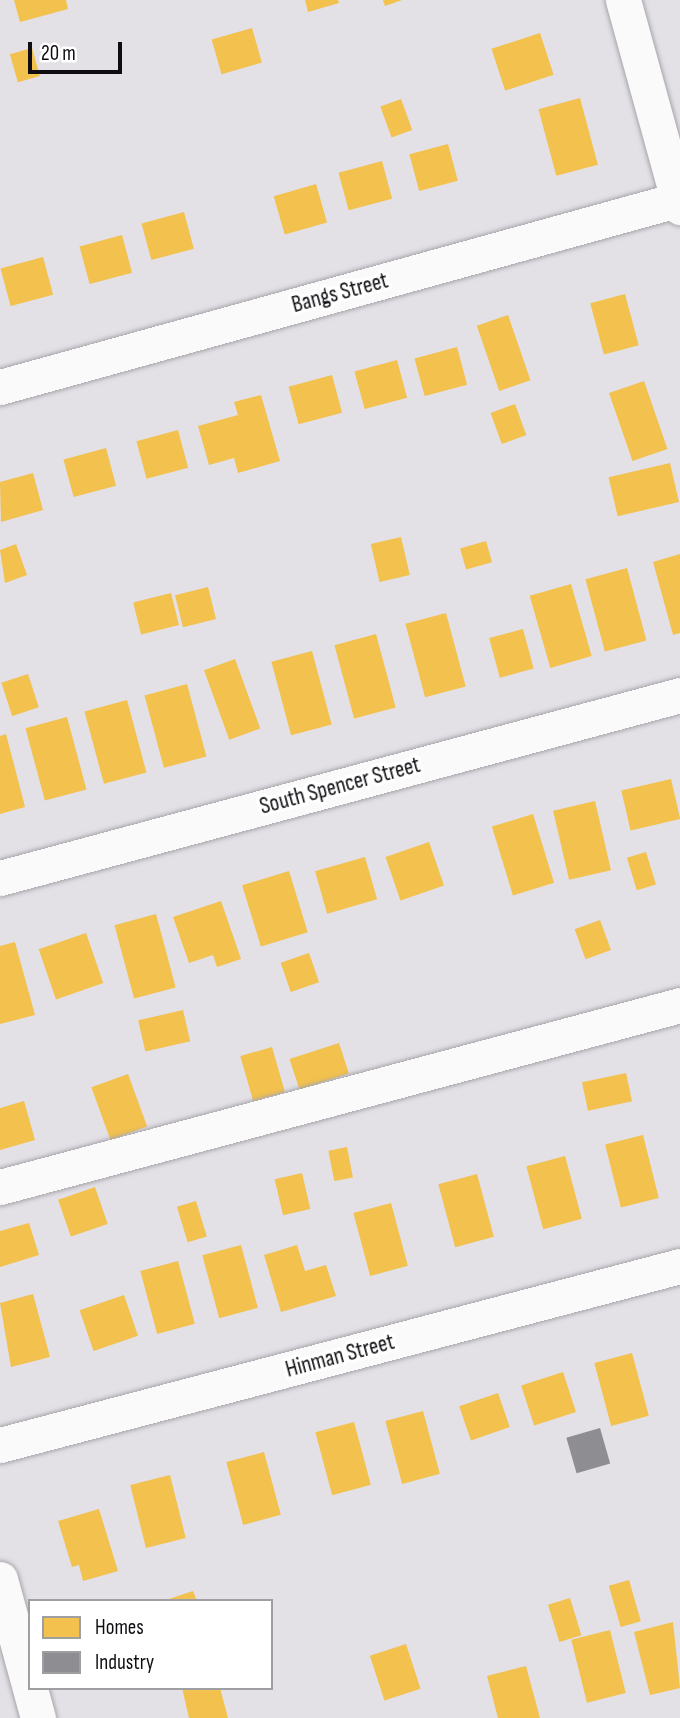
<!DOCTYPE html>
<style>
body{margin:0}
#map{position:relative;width:680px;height:1718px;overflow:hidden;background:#e3e0e6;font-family:"Sofia Sans Condensed",sans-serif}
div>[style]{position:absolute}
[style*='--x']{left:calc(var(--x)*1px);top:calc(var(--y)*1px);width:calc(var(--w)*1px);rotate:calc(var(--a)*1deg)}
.homes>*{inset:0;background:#f2c14e;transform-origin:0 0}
.industry>*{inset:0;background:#8d8d92;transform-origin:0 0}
.roads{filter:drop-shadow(0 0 2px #a7a5aa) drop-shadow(0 0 2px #a7a5aa)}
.minor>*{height:35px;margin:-17.5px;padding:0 17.5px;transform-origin:17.5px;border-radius:17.5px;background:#fbfafb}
span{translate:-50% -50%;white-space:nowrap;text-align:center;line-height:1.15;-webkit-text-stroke:7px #fff;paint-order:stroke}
.street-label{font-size:23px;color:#0f0d11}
.legend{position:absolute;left:28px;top:1599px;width:245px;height:91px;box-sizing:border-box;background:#fff;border:2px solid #9f9ea0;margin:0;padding:9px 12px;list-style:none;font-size:21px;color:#0f0d11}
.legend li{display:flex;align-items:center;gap:14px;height:35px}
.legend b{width:35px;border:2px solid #9f9ea0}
.scale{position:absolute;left:28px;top:42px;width:94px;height:32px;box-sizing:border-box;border:4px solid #0f0d11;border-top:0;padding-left:9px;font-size:21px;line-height:24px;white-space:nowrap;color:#0f0d11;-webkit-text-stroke:5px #fff;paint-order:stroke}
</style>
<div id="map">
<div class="homes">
<i style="clip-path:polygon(14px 0,66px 0,68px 9px,20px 22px)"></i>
<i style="clip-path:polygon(305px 0,338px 0,339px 3px,308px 12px)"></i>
<i style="clip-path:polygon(383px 0,402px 0,385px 6px)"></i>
<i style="left:252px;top:28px;width:36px;height:42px;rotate:74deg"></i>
<i style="left:540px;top:33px;width:44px;height:51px;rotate:72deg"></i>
<i style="left:32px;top:48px;width:29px;height:23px;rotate:74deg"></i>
<i style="left:580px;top:98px;width:69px;height:43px;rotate:75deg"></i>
<i style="left:401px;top:99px;width:33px;height:22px;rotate:70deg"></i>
<i style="left:448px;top:144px;width:38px;height:40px;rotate:75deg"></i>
<i style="left:382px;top:161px;width:39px;height:45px;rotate:75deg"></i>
<i style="left:316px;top:184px;width:40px;height:44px;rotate:74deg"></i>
<i style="left:184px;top:212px;width:38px;height:44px;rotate:75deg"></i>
<i style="left:122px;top:235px;width:39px;height:44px;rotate:75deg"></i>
<i style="left:43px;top:257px;width:39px;height:44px;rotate:75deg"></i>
<i style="left:625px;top:294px;width:53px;height:36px;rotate:75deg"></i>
<i style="left:508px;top:315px;width:69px;height:33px;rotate:71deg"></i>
<i style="left:457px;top:347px;width:39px;height:44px;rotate:75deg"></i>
<i style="left:397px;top:360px;width:39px;height:44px;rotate:75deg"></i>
<i style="left:332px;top:375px;width:39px;height:45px;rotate:75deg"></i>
<i style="left:644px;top:381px;width:72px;height:37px;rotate:71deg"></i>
<i style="clip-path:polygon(261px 395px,280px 461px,238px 473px,234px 458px,209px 465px,198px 426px,238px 415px,234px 402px)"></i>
<i style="left:515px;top:404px;width:33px;height:26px;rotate:70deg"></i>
<i style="left:178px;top:430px;width:39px;height:43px;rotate:75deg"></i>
<i style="left:106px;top:448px;width:39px;height:44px;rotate:75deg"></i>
<i style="left:670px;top:463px;width:40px;height:63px;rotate:77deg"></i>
<i style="clip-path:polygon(33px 473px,43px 510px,1px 522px,0 482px)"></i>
<i style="left:401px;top:537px;width:39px;height:31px;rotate:77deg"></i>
<i style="left:486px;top:541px;width:22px;height:27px;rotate:74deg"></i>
<i style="clip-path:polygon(16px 544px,27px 575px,5px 583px,0 550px)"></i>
<i style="clip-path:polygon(680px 554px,680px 633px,673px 635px,653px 562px)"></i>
<i style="left:627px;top:568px;width:75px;height:43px;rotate:75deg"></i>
<i style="left:571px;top:584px;width:75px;height:43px;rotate:74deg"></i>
<i style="left:208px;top:587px;width:33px;height:34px;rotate:76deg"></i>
<i style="left:171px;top:593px;width:33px;height:39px;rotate:76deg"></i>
<i style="left:446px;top:613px;width:76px;height:42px;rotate:75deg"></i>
<i style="left:523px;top:629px;width:41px;height:35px;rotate:75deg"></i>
<i style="left:376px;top:634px;width:76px;height:43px;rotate:75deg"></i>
<i style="left:312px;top:651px;width:76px;height:42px;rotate:75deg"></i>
<i style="left:235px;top:659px;width:74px;height:33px;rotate:70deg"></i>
<i style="left:28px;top:674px;width:35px;height:28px;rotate:72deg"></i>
<i style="left:187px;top:684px;width:75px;height:44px;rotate:75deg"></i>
<i style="left:127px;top:700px;width:75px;height:44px;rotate:75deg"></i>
<i style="left:67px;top:717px;width:75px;height:43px;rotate:75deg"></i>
<i style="clip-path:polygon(6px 734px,25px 807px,0 814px,0 736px)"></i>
<i style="left:671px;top:779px;width:41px;height:51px;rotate:77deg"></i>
<i style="left:595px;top:801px;width:71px;height:43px;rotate:77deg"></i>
<i style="left:533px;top:814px;width:72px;height:43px;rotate:73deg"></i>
<i style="left:429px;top:842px;width:46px;height:46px;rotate:71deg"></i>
<i style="left:646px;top:852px;width:34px;height:20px;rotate:73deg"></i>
<i style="left:365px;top:857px;width:44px;height:52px;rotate:74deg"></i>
<i style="left:289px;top:871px;width:64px;height:49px;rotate:73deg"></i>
<i style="clip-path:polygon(221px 901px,241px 959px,217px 967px,213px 955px,189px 963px,173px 917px)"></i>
<i style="left:156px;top:914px;width:76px;height:43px;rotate:75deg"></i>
<i style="left:600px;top:920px;width:32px;height:27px;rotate:70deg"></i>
<i style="left:86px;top:933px;width:53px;height:50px;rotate:71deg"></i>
<i style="clip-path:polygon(15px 942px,35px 1015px,0 1024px,0 946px)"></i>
<i style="left:309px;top:953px;width:31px;height:30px;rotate:71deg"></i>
<i style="left:183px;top:1010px;width:32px;height:46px;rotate:77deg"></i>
<i style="left:339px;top:1043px;width:32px;height:52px;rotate:72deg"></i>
<i style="left:272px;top:1047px;width:47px;height:33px;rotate:74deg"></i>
<i style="left:626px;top:1073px;width:29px;height:45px;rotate:78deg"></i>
<i style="left:128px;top:1074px;width:56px;height:39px;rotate:70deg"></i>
<i style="clip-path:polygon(24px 1101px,35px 1140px,0 1150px,0 1108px)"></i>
<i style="left:643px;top:1135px;width:65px;height:39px;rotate:76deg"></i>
<i style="left:347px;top:1147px;width:31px;height:19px;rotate:79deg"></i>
<i style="left:565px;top:1156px;width:65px;height:40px;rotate:75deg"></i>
<i style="left:302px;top:1173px;width:37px;height:28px;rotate:77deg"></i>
<i style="left:477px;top:1174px;width:65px;height:40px;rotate:75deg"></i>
<i style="left:95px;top:1187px;width:39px;height:39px;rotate:71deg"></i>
<i style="left:196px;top:1201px;width:37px;height:20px;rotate:73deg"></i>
<i style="left:391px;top:1203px;width:65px;height:39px;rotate:75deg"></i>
<i style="clip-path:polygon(29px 1223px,39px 1255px,0 1267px,0 1231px)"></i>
<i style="left:241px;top:1245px;width:65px;height:40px;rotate:75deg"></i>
<i style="clip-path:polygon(297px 1245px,305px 1271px,326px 1265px,336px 1296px,281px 1312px,264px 1255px)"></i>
<i style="left:178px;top:1261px;width:65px;height:39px;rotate:75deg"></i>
<i style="clip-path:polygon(33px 1294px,50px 1357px,11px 1367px,0 1303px)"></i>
<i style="left:124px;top:1295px;width:43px;height:47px;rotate:71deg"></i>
<i style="left:632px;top:1353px;width:65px;height:39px;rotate:75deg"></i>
<i style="left:563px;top:1372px;width:42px;height:44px;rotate:72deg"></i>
<i style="left:498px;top:1393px;width:36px;height:41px;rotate:71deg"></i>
<i style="left:423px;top:1411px;width:65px;height:39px;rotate:75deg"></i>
<i style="left:354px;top:1422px;width:65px;height:40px;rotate:75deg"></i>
<i style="left:264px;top:1452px;width:65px;height:39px;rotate:75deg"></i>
<i style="left:170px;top:1475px;width:65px;height:41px;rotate:76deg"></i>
<i style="clip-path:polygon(99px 1509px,118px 1571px,83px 1581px,79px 1565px,72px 1567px,58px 1521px)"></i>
<i style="left:629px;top:1580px;width:43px;height:21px;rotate:74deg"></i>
<i style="clip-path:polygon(193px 1591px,197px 1601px,166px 1601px,166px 1600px)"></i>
<i style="left:570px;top:1598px;width:39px;height:23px;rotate:73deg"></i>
<i style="clip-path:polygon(673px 1622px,680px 1688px,650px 1695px,634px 1632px)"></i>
<i style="left:610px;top:1630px;width:65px;height:40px;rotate:76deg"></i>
<i style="left:406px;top:1644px;width:47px;height:38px;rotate:72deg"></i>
<i style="clip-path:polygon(526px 1666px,540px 1718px,498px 1718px,487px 1676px)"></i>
<i style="clip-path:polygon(182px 1688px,220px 1688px,228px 1718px,189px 1718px)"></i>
</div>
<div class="industry">
<i style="left:600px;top:1428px;width:37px;height:35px;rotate:74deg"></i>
</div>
<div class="roads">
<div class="minor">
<i style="--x:623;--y:0;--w:215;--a:74.6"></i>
<i style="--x:0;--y:387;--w:706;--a:-15.45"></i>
<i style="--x:0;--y:878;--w:704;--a:-15.06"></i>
<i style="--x:0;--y:1187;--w:704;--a:-14.98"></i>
<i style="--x:0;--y:1445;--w:703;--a:-14.75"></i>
<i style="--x:0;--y:1579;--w:144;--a:74.7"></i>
</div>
</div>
<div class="street-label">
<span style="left:340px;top:293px;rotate:-15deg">Bangs Street</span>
<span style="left:340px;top:786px;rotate:-15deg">South Spencer Street</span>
<span style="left:340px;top:1356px;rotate:-15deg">Hinman Street</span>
</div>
<ul class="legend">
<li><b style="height:19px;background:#f2c14e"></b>Homes</li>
<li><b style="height:19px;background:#8d8d92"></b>Industry</li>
</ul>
<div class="scale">20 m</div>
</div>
